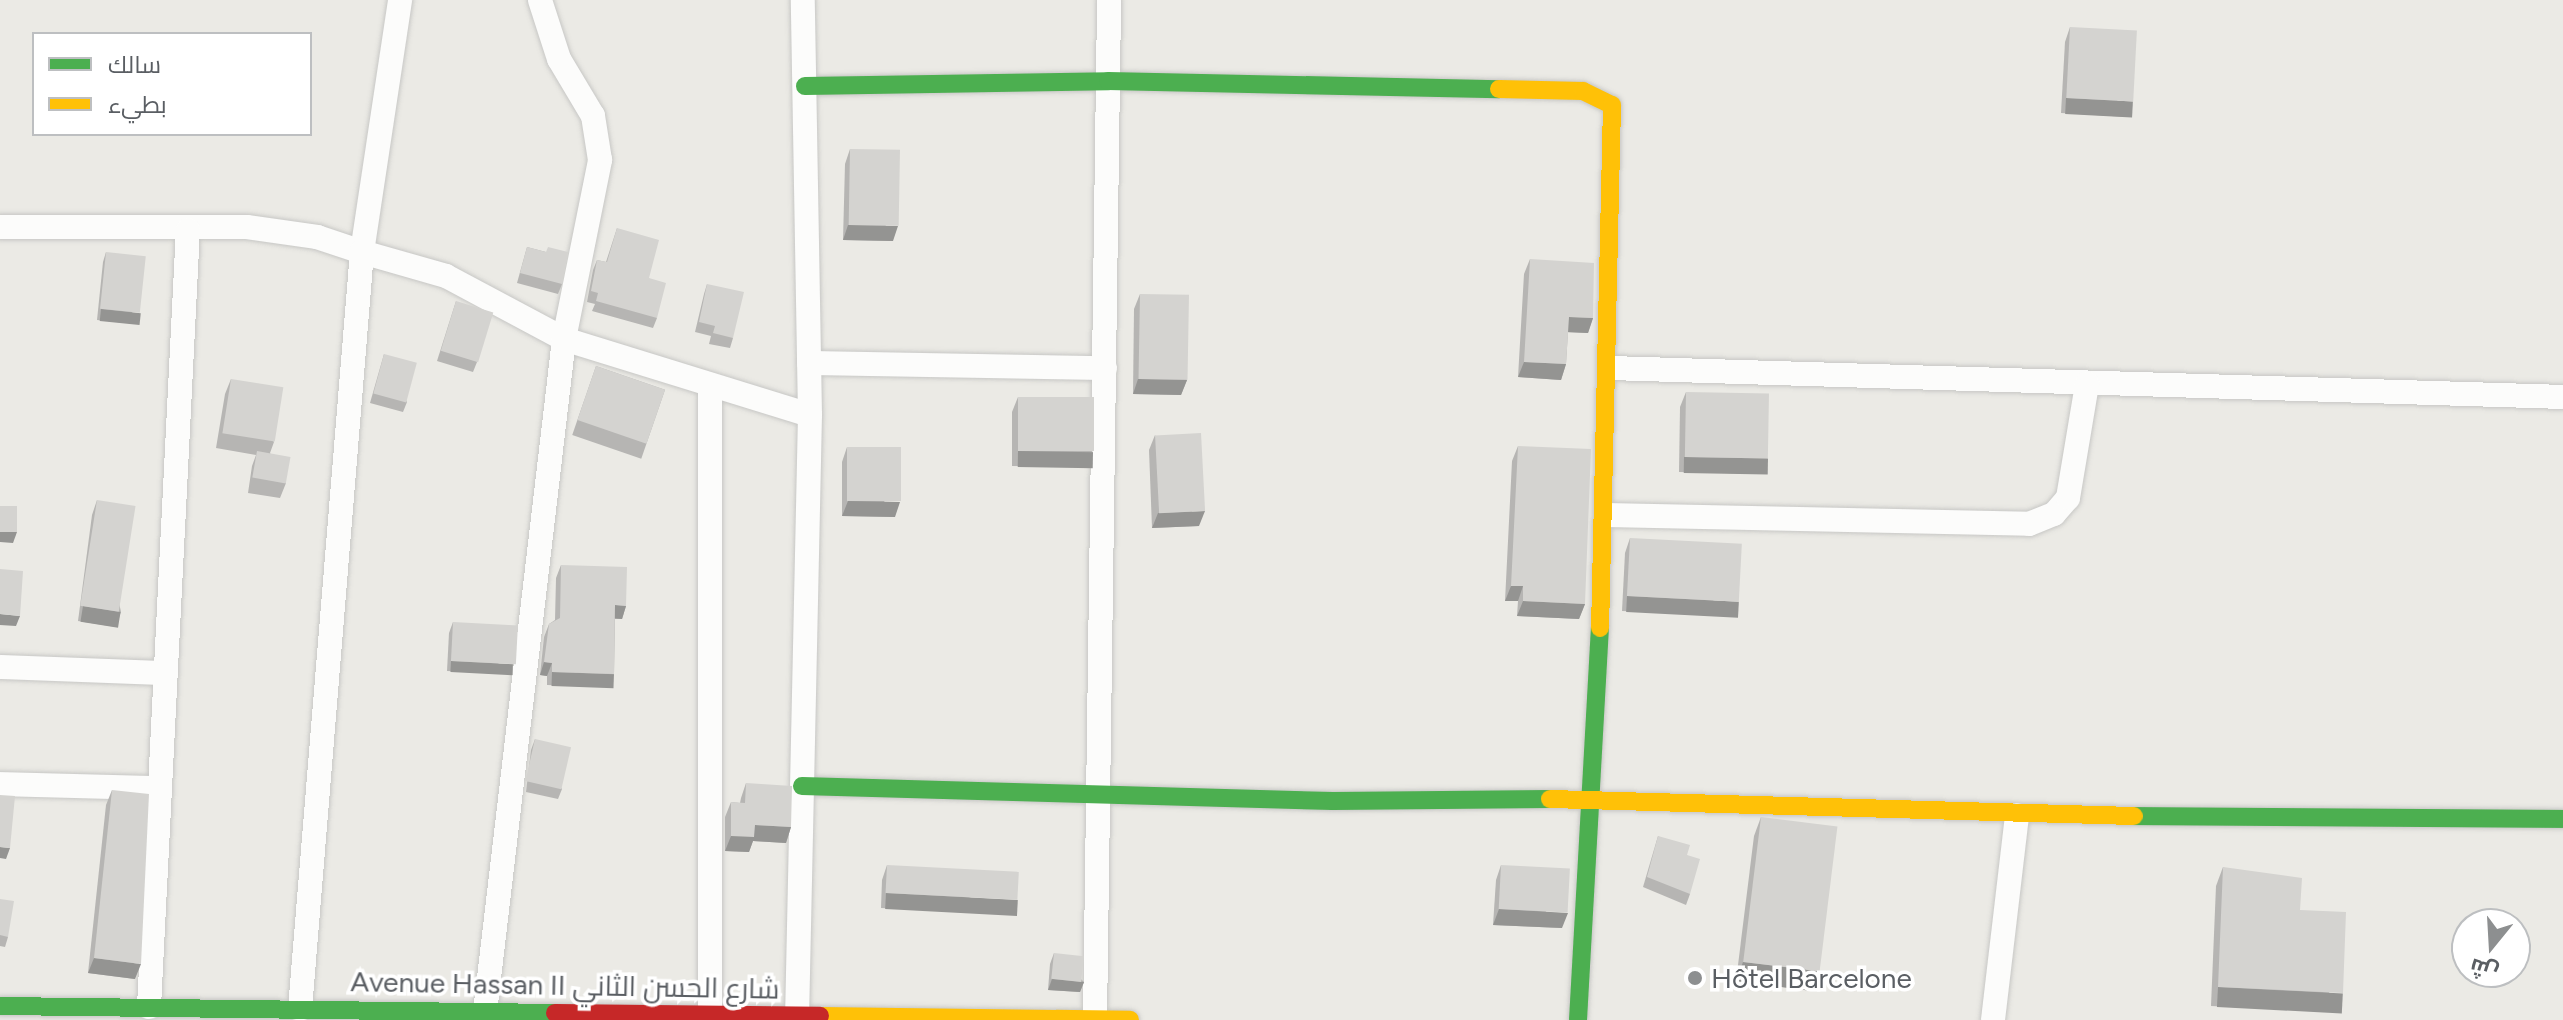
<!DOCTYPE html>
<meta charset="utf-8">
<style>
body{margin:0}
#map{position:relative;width:2563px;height:1020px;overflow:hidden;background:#ebeae5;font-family:Figtree,Cairo,sans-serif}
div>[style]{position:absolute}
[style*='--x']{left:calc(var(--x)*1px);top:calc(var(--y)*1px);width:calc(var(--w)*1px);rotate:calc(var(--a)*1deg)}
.roads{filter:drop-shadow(0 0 2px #c7c7c5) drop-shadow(0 0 2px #c7c7c5)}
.street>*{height:24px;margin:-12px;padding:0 12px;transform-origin:12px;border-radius:12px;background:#fcfcfb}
.fast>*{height:18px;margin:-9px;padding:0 9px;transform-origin:9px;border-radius:9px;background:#4caf50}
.slow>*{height:18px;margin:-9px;padding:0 9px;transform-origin:9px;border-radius:9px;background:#ffc107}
.jam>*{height:18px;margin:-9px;padding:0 9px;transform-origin:9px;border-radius:9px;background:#c62828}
.wall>*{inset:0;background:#b6b5b3;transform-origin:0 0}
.shaded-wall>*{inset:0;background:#949492;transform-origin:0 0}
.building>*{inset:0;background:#d4d3d0;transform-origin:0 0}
.dots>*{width:22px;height:22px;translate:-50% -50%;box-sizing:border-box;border:4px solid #fff;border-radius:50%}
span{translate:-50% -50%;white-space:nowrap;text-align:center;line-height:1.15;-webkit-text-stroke:7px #fff;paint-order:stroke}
.poi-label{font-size:28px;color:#5a5e63}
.left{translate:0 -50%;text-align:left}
.street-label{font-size:28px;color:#5a5e63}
.legend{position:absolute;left:32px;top:32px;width:280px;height:104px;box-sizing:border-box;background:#fff;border:2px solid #bdbfc1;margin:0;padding:10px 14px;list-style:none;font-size:24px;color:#5a5e63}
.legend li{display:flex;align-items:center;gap:16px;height:40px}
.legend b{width:40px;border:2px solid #bdbfc1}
.north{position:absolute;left:2451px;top:908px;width:80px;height:80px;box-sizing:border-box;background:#fff;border:2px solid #bdbfc1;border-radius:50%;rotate:198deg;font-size:22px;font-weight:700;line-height:32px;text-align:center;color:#5a5e63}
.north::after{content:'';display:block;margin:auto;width:28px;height:36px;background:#8d8f90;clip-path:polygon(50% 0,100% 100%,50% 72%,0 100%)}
</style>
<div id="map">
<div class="roads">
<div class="street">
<i style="--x:0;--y:227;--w:247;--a:0"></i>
<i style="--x:247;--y:227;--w:71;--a:8.1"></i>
<i style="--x:317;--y:237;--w:47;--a:18.4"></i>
<i style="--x:362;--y:252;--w:255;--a:-81.4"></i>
<i style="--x:809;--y:363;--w:296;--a:1"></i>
<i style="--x:1610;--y:368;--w:953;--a:1.74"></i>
<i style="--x:1606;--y:515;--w:423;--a:1.2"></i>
<i style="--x:2029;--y:524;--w:27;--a:-22"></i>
<i style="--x:2054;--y:514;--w:21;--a:-49"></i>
<i style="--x:2068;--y:498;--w:116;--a:-80.5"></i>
<i style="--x:0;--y:667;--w:163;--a:2.1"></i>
<i style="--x:0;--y:784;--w:158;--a:1.5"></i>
<i style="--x:149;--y:1007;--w:778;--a:-87.13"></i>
<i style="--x:300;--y:1009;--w:760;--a:-85.32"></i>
<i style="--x:362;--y:252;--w:87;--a:15.9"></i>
<i style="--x:446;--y:276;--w:134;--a:28.1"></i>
<i style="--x:564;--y:339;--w:257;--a:17.2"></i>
<i style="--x:485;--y:1012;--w:678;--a:-83.3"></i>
<i style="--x:564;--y:339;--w:183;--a:-78.6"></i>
<i style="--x:600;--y:160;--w:45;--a:-99"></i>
<i style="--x:593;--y:116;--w:66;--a:-120.8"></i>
<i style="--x:559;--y:59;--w:62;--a:-107.9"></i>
<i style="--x:710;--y:1014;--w:628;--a:-90"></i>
<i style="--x:797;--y:1020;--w:605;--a:-88.77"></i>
<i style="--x:810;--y:415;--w:415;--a:-91"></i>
<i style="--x:1095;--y:1020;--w:1020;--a:-89.21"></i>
<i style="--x:1993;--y:1020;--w:206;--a:-83.3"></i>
</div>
<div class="fast">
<i style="--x:805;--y:86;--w:303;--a:-0.9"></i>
<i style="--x:1108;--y:81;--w:391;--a:1.2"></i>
<i style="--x:802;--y:786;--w:531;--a:1.62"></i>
<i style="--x:1333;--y:801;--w:217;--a:-0.5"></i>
<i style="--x:2134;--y:816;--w:429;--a:0.4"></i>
<i style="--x:0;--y:1006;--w:555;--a:0.72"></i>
<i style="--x:1578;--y:1020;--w:393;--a:-86.8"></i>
</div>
<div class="slow">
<i style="--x:1499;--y:89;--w:84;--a:1.4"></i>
<i style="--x:1583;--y:91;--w:32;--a:26"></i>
<i style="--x:1612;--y:105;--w:523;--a:91.31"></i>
<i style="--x:1550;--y:799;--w:584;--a:1.67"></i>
<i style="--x:820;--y:1016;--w:310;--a:0.7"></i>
</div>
<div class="jam">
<i style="--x:555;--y:1013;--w:265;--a:0.6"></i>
</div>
</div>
<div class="wall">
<i style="clip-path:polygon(2070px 27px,2128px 117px,2061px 113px,2065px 42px)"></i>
<i style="clip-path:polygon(850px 149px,893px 241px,843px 240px,845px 164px)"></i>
<i style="clip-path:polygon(617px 228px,649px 278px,657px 318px,653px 328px,592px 311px,595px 304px,587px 302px,593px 270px,597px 260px,606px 262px)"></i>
<i style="clip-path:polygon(527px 247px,546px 252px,562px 284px,558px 294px,517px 283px)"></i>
<i style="clip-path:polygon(106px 252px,137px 324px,97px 320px,103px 262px)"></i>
<i style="clip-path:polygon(1530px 259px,1593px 318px,1588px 333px,1568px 332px,1566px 364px,1561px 380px,1518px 377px,1524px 274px)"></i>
<i style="clip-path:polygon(707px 284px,733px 338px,730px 348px,709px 344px,711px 336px,695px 332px,704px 294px)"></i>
<i style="clip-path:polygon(1140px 294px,1187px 380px,1181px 395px,1133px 394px,1134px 309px)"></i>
<i style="clip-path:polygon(456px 301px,477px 362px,473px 372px,437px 361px)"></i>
<i style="clip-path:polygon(384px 354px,407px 402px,403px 412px,370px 403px)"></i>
<i style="left:596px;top:366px;width:73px;height:73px;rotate:19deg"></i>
<i style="clip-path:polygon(231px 379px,274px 442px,270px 453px,286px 483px,280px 498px,248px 493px,252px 466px,256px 455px,216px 448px,225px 394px)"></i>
<i style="clip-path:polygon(1686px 392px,1768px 459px,1763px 474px,1679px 472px,1680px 407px)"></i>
<i style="clip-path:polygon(1018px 397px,1093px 452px,1088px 467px,1012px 466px,1012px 412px)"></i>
<i style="clip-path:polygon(1155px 435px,1199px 526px,1152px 528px,1149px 450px)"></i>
<i style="clip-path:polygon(1518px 446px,1585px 604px,1579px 619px,1517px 616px,1518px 601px,1505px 601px,1512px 461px)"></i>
<i style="clip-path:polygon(847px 447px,895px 517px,842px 516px,842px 462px)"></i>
<i style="clip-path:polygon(97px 500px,121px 612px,116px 627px,78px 621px,92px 515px)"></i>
<i style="clip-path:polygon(1630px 538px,1734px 616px,1622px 611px,1625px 553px)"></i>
<i style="clip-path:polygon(561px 565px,626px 606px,622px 619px,615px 619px,614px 674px,609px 687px,547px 685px,547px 676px,540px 675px,544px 637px,549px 624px,555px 620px,556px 578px)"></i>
<i style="clip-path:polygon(453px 622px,510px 674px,447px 671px,449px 633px)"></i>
<i style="clip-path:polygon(535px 739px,562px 789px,558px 799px,526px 792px,531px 750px)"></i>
<i style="clip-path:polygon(746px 783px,791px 827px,786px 843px,753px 841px,749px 852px,725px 851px,725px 817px,731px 802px,740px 803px,741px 798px)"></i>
<i style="clip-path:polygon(112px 790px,135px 979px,88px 973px,106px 805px)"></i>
<i style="clip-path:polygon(1761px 817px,1812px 991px,1736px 981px,1754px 836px)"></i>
<i style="clip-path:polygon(1658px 836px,1687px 855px,1690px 894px,1686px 905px,1643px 887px)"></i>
<i style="clip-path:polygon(887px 865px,1012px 914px,881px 908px,882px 880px)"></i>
<i style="clip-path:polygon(1501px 865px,1562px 928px,1493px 925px,1496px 880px)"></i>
<i style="clip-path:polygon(2223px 867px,2300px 910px,2336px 1012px,2211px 1006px,2216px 886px)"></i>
<i style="clip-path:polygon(0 899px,8px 937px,5px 947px,0 946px)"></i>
<i style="clip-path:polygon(1054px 953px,1084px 982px,1080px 992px,1048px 990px,1050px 964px)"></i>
</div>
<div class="shaded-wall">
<i style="left:2066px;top:98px;width:67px;height:16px;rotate:3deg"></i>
<i style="clip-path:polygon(848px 225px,898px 226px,893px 241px,843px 240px)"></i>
<i style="left:101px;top:309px;width:40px;height:12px;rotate:6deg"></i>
<i style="clip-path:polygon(1569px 317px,1593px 318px,1588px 333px,1564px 332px)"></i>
<i style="clip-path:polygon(1524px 362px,1566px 364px,1561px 380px,1518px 377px)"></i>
<i style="clip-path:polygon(1138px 379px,1187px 380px,1181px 395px,1133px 394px)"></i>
<i style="left:1018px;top:451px;width:75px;height:16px;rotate:1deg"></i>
<i style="left:1684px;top:457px;width:84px;height:16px;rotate:1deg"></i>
<i style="clip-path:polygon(848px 501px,900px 502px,895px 517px,842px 516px)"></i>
<i style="clip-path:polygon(1205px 511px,1199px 526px,1152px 528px,1158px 513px)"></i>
<i style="clip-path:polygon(0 532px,17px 532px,13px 543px,0 542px)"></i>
<i style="clip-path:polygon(1511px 586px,1523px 586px,1518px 601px,1505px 601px)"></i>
<i style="left:1627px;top:596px;width:112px;height:16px;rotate:3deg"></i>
<i style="clip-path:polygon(1523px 601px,1585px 604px,1579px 619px,1517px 616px)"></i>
<i style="clip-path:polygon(615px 605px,626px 606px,622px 619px,611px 618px)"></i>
<i style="left:83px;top:606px;width:38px;height:16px;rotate:9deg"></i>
<i style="clip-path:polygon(0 614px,20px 616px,16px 626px,0 625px)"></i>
<i style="left:451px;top:661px;width:62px;height:11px;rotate:3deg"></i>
<i style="clip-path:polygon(544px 662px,552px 663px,547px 676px,540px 675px)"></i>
<i style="left:552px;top:672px;width:62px;height:14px;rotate:2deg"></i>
<i style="clip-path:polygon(755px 825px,791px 827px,786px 843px,753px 841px,749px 852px,725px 851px,731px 836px)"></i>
<i style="clip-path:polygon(0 847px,10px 848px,6px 859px,0 858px)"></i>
<i style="left:886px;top:893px;width:132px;height:16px;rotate:3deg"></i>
<i style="clip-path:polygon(1499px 909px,1568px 913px,1562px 928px,1493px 925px)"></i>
<i style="clip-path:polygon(94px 958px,141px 964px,135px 979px,88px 973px)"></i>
<i style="clip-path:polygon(1743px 962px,1819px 971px,1812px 991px,1736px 981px)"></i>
<i style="clip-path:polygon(1052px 979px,1084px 982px,1080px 992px,1048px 990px)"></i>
<i style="left:2218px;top:987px;width:125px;height:20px;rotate:3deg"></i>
</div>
<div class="building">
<i style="left:2070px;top:27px;width:67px;height:71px;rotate:3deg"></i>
<i style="left:850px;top:149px;width:50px;height:76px;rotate:1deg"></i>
<i style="clip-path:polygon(617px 228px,659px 240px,649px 278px,666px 283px,657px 318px,596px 301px,598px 293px,591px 291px,597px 260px,607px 262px)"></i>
<i style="clip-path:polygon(527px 247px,546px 252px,548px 247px,568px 252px,562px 284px,520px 273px)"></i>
<i style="left:106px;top:252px;width:40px;height:57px;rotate:6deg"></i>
<i style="clip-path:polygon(1530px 259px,1594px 263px,1593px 318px,1569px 317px,1566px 364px,1524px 362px)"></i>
<i style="clip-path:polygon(707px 284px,744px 292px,733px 338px,713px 333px,715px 326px,699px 322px)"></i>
<i style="left:1140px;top:294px;width:49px;height:85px;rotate:1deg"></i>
<i style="left:456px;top:301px;width:39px;height:52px;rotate:17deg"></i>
<i style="left:384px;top:354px;width:34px;height:41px;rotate:15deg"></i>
<i style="left:596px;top:366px;width:73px;height:57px;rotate:19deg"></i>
<i style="left:231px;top:379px;width:53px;height:55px;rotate:9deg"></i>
<i style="left:1686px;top:392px;width:83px;height:65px;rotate:1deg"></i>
<i style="left:1018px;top:397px;width:76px;height:54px"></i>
<i style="left:1201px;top:433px;width:78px;height:46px;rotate:87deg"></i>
<i style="clip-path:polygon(1518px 446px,1591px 449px,1585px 604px,1523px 601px,1523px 586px,1511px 586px)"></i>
<i style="left:847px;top:447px;width:54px;height:54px"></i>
<i style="left:257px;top:451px;width:34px;height:27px;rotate:10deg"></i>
<i style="left:97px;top:500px;width:39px;height:107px;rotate:9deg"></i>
<i style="left:0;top:506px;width:17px;height:26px"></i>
<i style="left:1630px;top:538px;width:112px;height:58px;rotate:3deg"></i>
<i style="clip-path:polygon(561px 565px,627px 567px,626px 606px,615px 605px,614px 674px,552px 672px,552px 663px,544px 662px,549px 624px,560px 618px)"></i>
<i style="clip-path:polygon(0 569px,23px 571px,20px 616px,0 614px)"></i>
<i style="left:453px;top:622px;width:65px;height:39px;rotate:3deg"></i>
<i style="left:535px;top:739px;width:37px;height:43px;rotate:13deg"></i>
<i style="clip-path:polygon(746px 783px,792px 786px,791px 827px,755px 825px,754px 837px,731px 836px,731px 802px,745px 803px)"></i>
<i style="clip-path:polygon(112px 790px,149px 794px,141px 964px,94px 958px)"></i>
<i style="clip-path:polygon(0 795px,15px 796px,10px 848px,0 847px)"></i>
<i style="left:1761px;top:817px;width:77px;height:146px;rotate:7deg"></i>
<i style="clip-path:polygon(1658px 836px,1690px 845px,1687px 855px,1700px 859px,1690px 894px,1647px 877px)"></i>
<i style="left:887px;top:865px;width:132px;height:28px;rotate:3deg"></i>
<i style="left:1501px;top:865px;width:69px;height:44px;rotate:3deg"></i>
<i style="clip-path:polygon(2223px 867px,2302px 878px,2300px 910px,2346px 912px,2343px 993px,2218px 987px)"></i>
<i style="clip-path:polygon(0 899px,14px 901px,8px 937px,0 935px)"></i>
<i style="left:1054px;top:953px;width:30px;height:26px;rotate:6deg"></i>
</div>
<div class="dots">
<i style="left:1695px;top:978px;background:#8d8f90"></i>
</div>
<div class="poi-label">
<span class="left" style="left:1711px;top:978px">Hôtel Barcelone</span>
</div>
<div class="street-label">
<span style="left:565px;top:985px;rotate:1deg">Avenue Hassan II شارع الحسن الثاني</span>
</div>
<ul class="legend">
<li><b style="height:10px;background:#4caf50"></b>سالك</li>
<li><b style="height:10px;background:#ffc107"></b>بطيء</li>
</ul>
<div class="north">ش</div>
</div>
